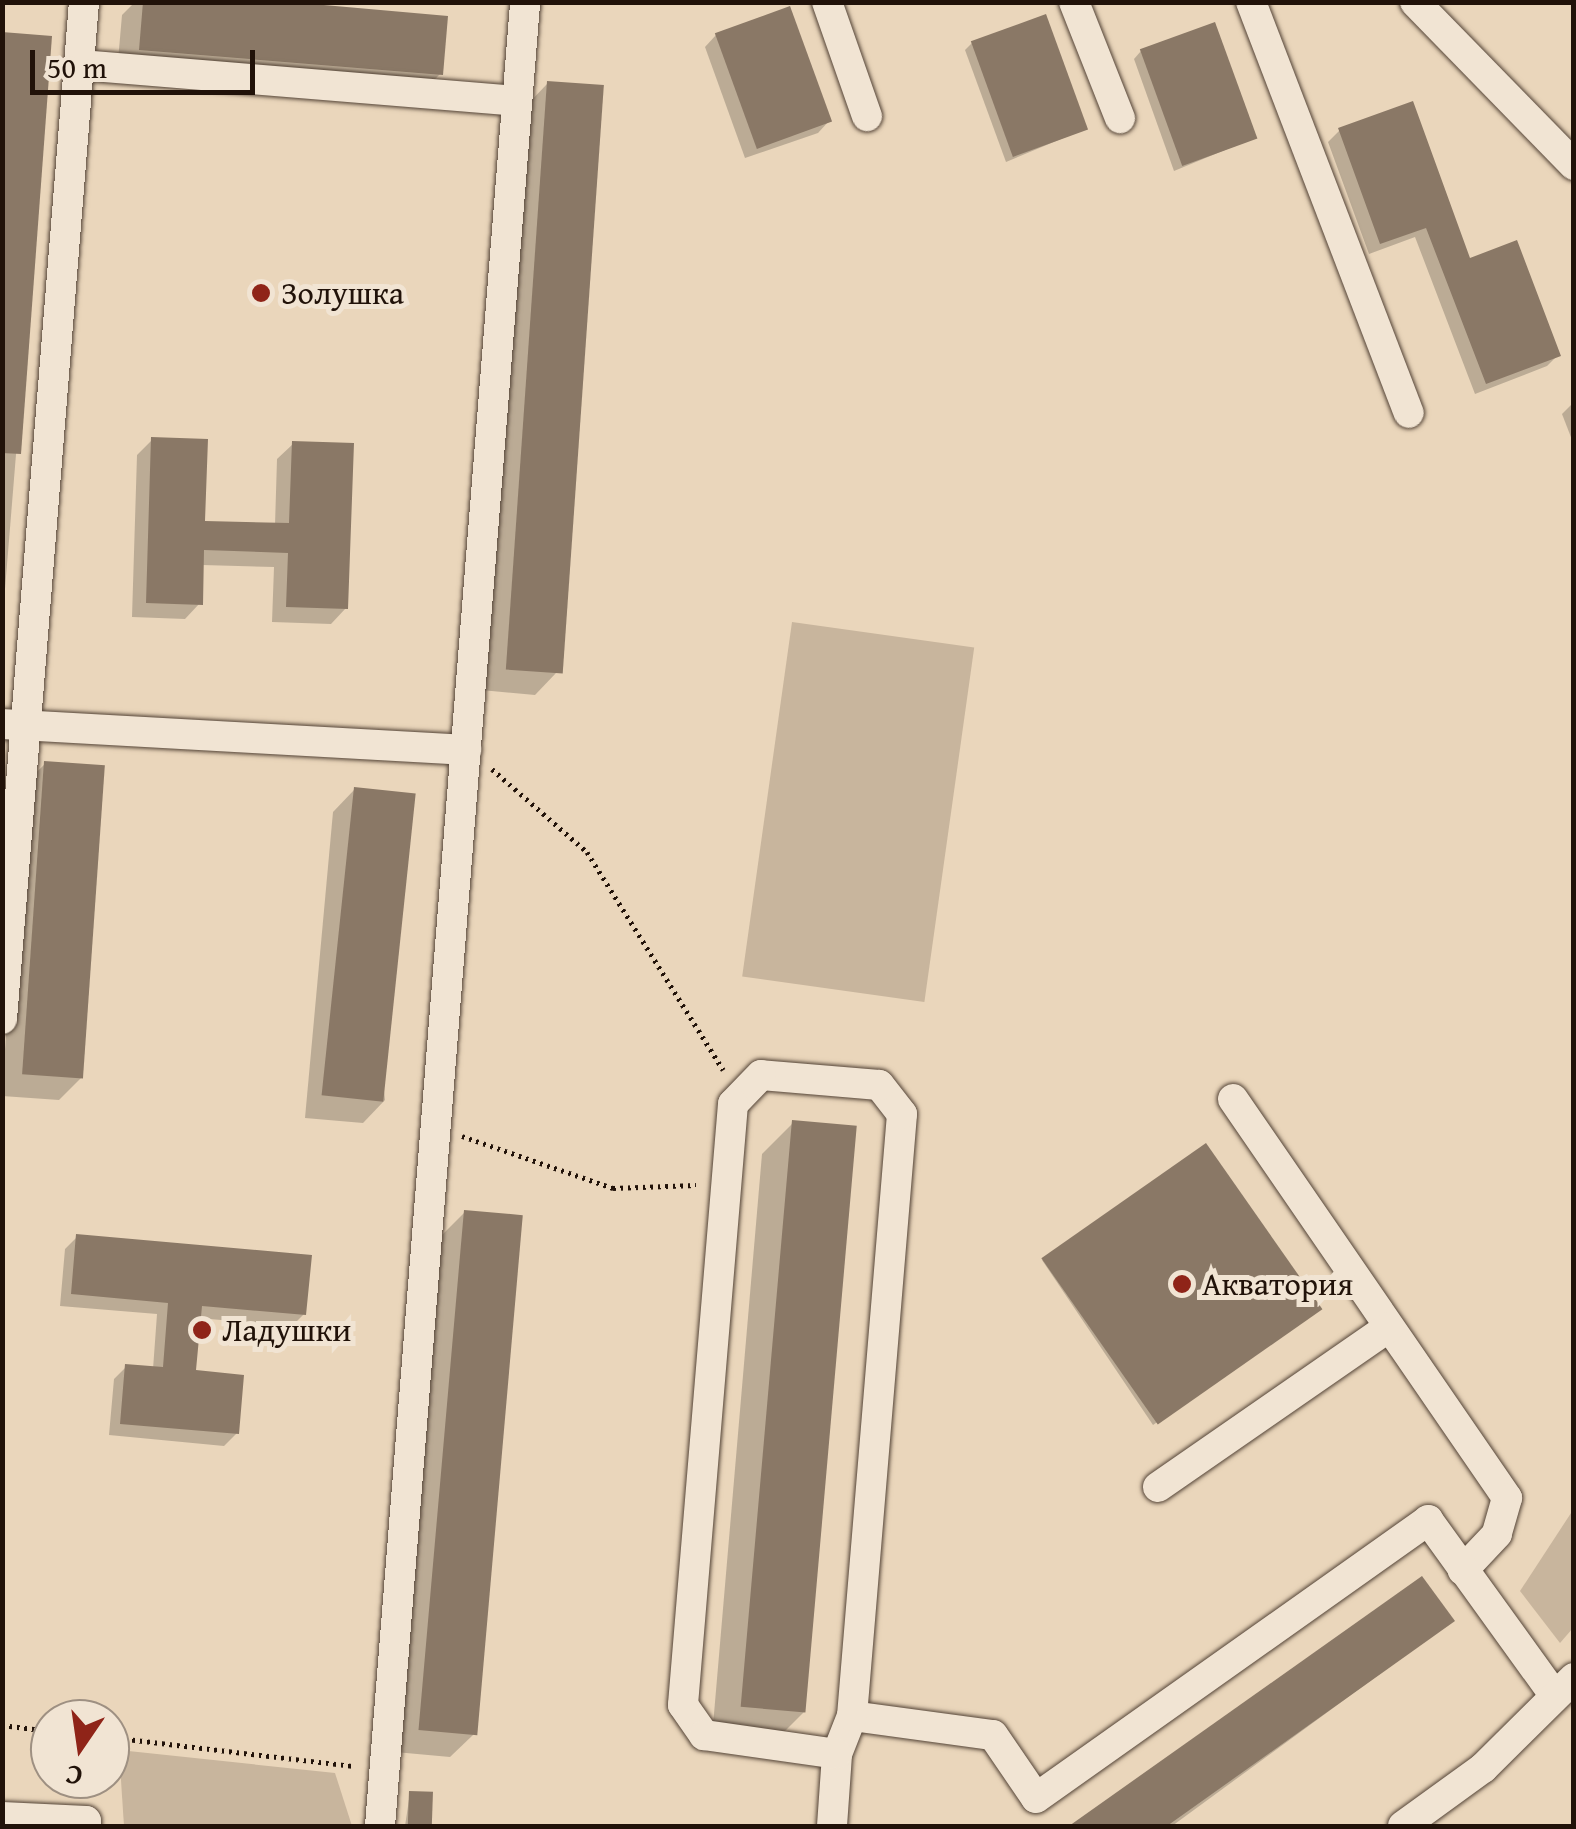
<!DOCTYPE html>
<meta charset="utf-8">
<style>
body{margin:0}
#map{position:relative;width:1576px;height:1829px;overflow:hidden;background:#ead6bb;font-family:"Gentium Book Plus",serif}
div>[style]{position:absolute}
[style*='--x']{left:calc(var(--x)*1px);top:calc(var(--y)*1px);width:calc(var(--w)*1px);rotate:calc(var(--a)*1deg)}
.green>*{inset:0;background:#c8b59d;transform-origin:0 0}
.shadow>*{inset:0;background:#0003}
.building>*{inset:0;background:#8a7866;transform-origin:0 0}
.path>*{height:5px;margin-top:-2.5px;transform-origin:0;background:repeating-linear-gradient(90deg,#211209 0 2.5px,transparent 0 7.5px)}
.roads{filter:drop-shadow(0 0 2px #534336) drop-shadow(0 0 2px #534336)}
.minor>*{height:30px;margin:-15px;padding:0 15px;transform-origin:15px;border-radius:15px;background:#f1e4d3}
.dots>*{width:28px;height:28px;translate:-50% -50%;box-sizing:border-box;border:5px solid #f1e4d3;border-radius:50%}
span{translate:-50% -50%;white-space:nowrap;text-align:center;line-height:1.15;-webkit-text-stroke:10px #f1e4d3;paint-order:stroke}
.poi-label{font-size:32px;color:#211209}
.left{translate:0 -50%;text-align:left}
.frame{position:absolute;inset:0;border:5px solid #211209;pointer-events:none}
.north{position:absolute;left:30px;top:1699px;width:100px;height:100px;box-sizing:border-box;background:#f1e4d3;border:2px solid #9e9082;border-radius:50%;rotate:193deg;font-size:28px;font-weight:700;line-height:40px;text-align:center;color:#211209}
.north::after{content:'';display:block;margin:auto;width:35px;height:45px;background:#8f2418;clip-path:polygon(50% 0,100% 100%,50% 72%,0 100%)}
.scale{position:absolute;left:30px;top:50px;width:225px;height:45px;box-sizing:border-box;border:5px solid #211209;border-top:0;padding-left:12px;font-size:30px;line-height:35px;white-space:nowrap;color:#211209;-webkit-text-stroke:8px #f1e4d3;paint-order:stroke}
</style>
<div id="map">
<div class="green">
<i style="left:792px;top:622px;width:184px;height:358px;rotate:8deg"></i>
<i style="clip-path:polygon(1573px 1510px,1573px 1628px,1560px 1643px,1520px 1591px)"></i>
<i style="clip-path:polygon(119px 1750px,335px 1773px,352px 1826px,124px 1826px)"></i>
</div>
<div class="shadow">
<i style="clip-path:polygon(135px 2px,260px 2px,440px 74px,418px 97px,117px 72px,122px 15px)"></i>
<i style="clip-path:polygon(2px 35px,50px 38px,2px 626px)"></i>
<i style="clip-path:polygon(716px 35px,829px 121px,818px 133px,745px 158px,705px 47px)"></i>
<i style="clip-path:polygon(972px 43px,1085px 129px,1006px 162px,965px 50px)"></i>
<i style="clip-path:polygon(1141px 51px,1254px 138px,1174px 171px,1134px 59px)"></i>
<i style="clip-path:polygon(548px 83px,557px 672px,535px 695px,481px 690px,526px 106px)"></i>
<i style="clip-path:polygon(1340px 130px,1558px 355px,1547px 366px,1475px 394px,1415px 237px,1369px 254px,1328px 142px)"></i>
<i style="clip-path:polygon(1573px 403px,1574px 403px,1574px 445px,1562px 414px)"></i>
<i style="clip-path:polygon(152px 440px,202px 523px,275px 525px,277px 459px,293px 444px,346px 608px,331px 624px,272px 622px,274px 567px,202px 565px,200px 603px,185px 619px,132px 617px,137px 455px)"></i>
<i style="clip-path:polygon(45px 764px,82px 1077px,59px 1100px,2px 1096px,22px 786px)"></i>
<i style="clip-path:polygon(355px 789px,385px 1100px,363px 1123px,305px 1118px,333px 812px)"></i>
<i style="clip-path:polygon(793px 1123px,804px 1712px,773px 1743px,712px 1737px,762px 1154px)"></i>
<i style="clip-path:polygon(465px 1212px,473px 1735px,450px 1757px,395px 1752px,442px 1235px)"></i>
<i style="clip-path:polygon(77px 1237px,304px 1314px,292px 1326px,198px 1318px,193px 1373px,237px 1433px,224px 1446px,109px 1435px,114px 1379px,126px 1367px,153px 1369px,157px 1314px,60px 1306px,65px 1249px)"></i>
<i style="clip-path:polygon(1042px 1260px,1316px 1312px,1153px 1425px)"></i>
<i style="clip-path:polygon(1452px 1621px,1172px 1826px,1075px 1826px,1078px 1823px)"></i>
<i style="clip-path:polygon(410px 1793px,428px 1825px,427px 1826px,405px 1826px)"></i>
</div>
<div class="building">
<i style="clip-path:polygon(143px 2px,290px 2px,448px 16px,443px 75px,139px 50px)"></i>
<i style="left:790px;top:6px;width:123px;height:80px;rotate:70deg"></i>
<i style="left:1046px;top:14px;width:123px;height:80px;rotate:70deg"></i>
<i style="left:1215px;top:22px;width:124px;height:80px;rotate:70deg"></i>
<i style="clip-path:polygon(2px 32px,52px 36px,21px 454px,2px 453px)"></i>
<i style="left:547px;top:81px;width:57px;height:590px;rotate:4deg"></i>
<i style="clip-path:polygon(1413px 101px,1470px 258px,1517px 240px,1561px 356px,1486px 384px,1426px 228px,1380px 244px,1338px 128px)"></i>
<i style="clip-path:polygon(151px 437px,208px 439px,205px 521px,289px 523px,292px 441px,354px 443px,348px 609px,286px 607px,288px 553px,204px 550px,203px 605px,146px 603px)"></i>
<i style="left:44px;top:761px;width:61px;height:314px;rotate:4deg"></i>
<i style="left:354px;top:787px;width:62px;height:310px;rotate:6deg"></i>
<i style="left:792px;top:1120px;width:65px;height:589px;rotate:5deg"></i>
<i style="left:1206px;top:1143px;width:203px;height:201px;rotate:55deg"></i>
<i style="left:464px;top:1210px;width:59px;height:522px;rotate:5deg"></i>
<i style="clip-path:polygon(76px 1234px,312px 1255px,306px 1315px,202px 1306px,196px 1370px,244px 1375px,239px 1434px,120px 1424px,125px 1364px,163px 1367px,168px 1303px,71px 1294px)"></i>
<i style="clip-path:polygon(1422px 1576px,1455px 1621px,1167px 1826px,1069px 1826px)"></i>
<i style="left:409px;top:1791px;width:24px;height:33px;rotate:2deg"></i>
</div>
<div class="path">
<i style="--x:492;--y:769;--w:126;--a:41.1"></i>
<i style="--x:587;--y:852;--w:257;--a:58"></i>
<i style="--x:462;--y:1136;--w:160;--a:19"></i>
<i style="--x:613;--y:1188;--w:83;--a:-2.1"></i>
<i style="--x:2;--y:1725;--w:48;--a:7.1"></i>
<i style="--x:110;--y:1737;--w:246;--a:6.8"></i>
</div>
<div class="roads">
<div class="minor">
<i style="--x:827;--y:2;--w:121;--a:70.7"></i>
<i style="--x:1074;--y:2;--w:125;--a:68.4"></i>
<i style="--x:1251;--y:2;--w:440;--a:69"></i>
<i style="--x:1415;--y:2;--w:228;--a:45.7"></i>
<i style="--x:80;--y:65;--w:438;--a:4.7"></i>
<i style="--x:2;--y:724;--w:465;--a:3.2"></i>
<i style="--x:2;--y:1019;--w:1020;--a:-85.39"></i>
<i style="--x:1233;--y:1099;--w:484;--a:55.5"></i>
<i style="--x:1507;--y:1498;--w:37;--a:106"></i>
<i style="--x:1497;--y:1534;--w:50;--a:133.4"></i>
<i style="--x:1158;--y:1487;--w:281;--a:-34.7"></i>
<i style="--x:852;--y:1716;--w:142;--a:7.7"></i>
<i style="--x:993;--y:1735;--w:76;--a:55.7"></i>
<i style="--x:1036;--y:1798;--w:481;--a:-35.3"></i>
<i style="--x:1428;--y:1520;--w:217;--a:54.2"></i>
<i style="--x:2;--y:1817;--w:84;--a:2.7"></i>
<i style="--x:86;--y:1821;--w:5;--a:90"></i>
<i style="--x:380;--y:1826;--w:1830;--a:-85.45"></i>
<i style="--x:832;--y:1826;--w:72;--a:-86"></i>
<i style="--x:837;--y:1754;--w:41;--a:-68.5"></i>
<i style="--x:852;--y:1716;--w:604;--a:-85.25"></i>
<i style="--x:902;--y:1114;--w:37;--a:-128"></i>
<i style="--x:879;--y:1085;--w:118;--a:-175.2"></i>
<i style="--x:761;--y:1075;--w:40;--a:134"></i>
<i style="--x:733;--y:1104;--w:603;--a:94.76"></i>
<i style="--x:683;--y:1705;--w:37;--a:55"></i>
<i style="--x:704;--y:1735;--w:134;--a:8.1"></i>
<i style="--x:1403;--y:1826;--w:99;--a:-35.9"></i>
<i style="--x:1483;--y:1768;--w:128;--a:-44.7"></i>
</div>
</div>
<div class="dots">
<i style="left:261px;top:293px;background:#8f2418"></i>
<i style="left:1182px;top:1284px;background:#8f2418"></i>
<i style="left:202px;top:1330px;background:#8f2418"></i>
</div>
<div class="poi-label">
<span class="left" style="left:281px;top:293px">Золушка</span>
<span class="left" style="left:1202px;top:1284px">Акватория</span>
<span class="left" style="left:222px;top:1330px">Ладушки</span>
</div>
<div class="frame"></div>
<div class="north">С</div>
<div class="scale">50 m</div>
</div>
